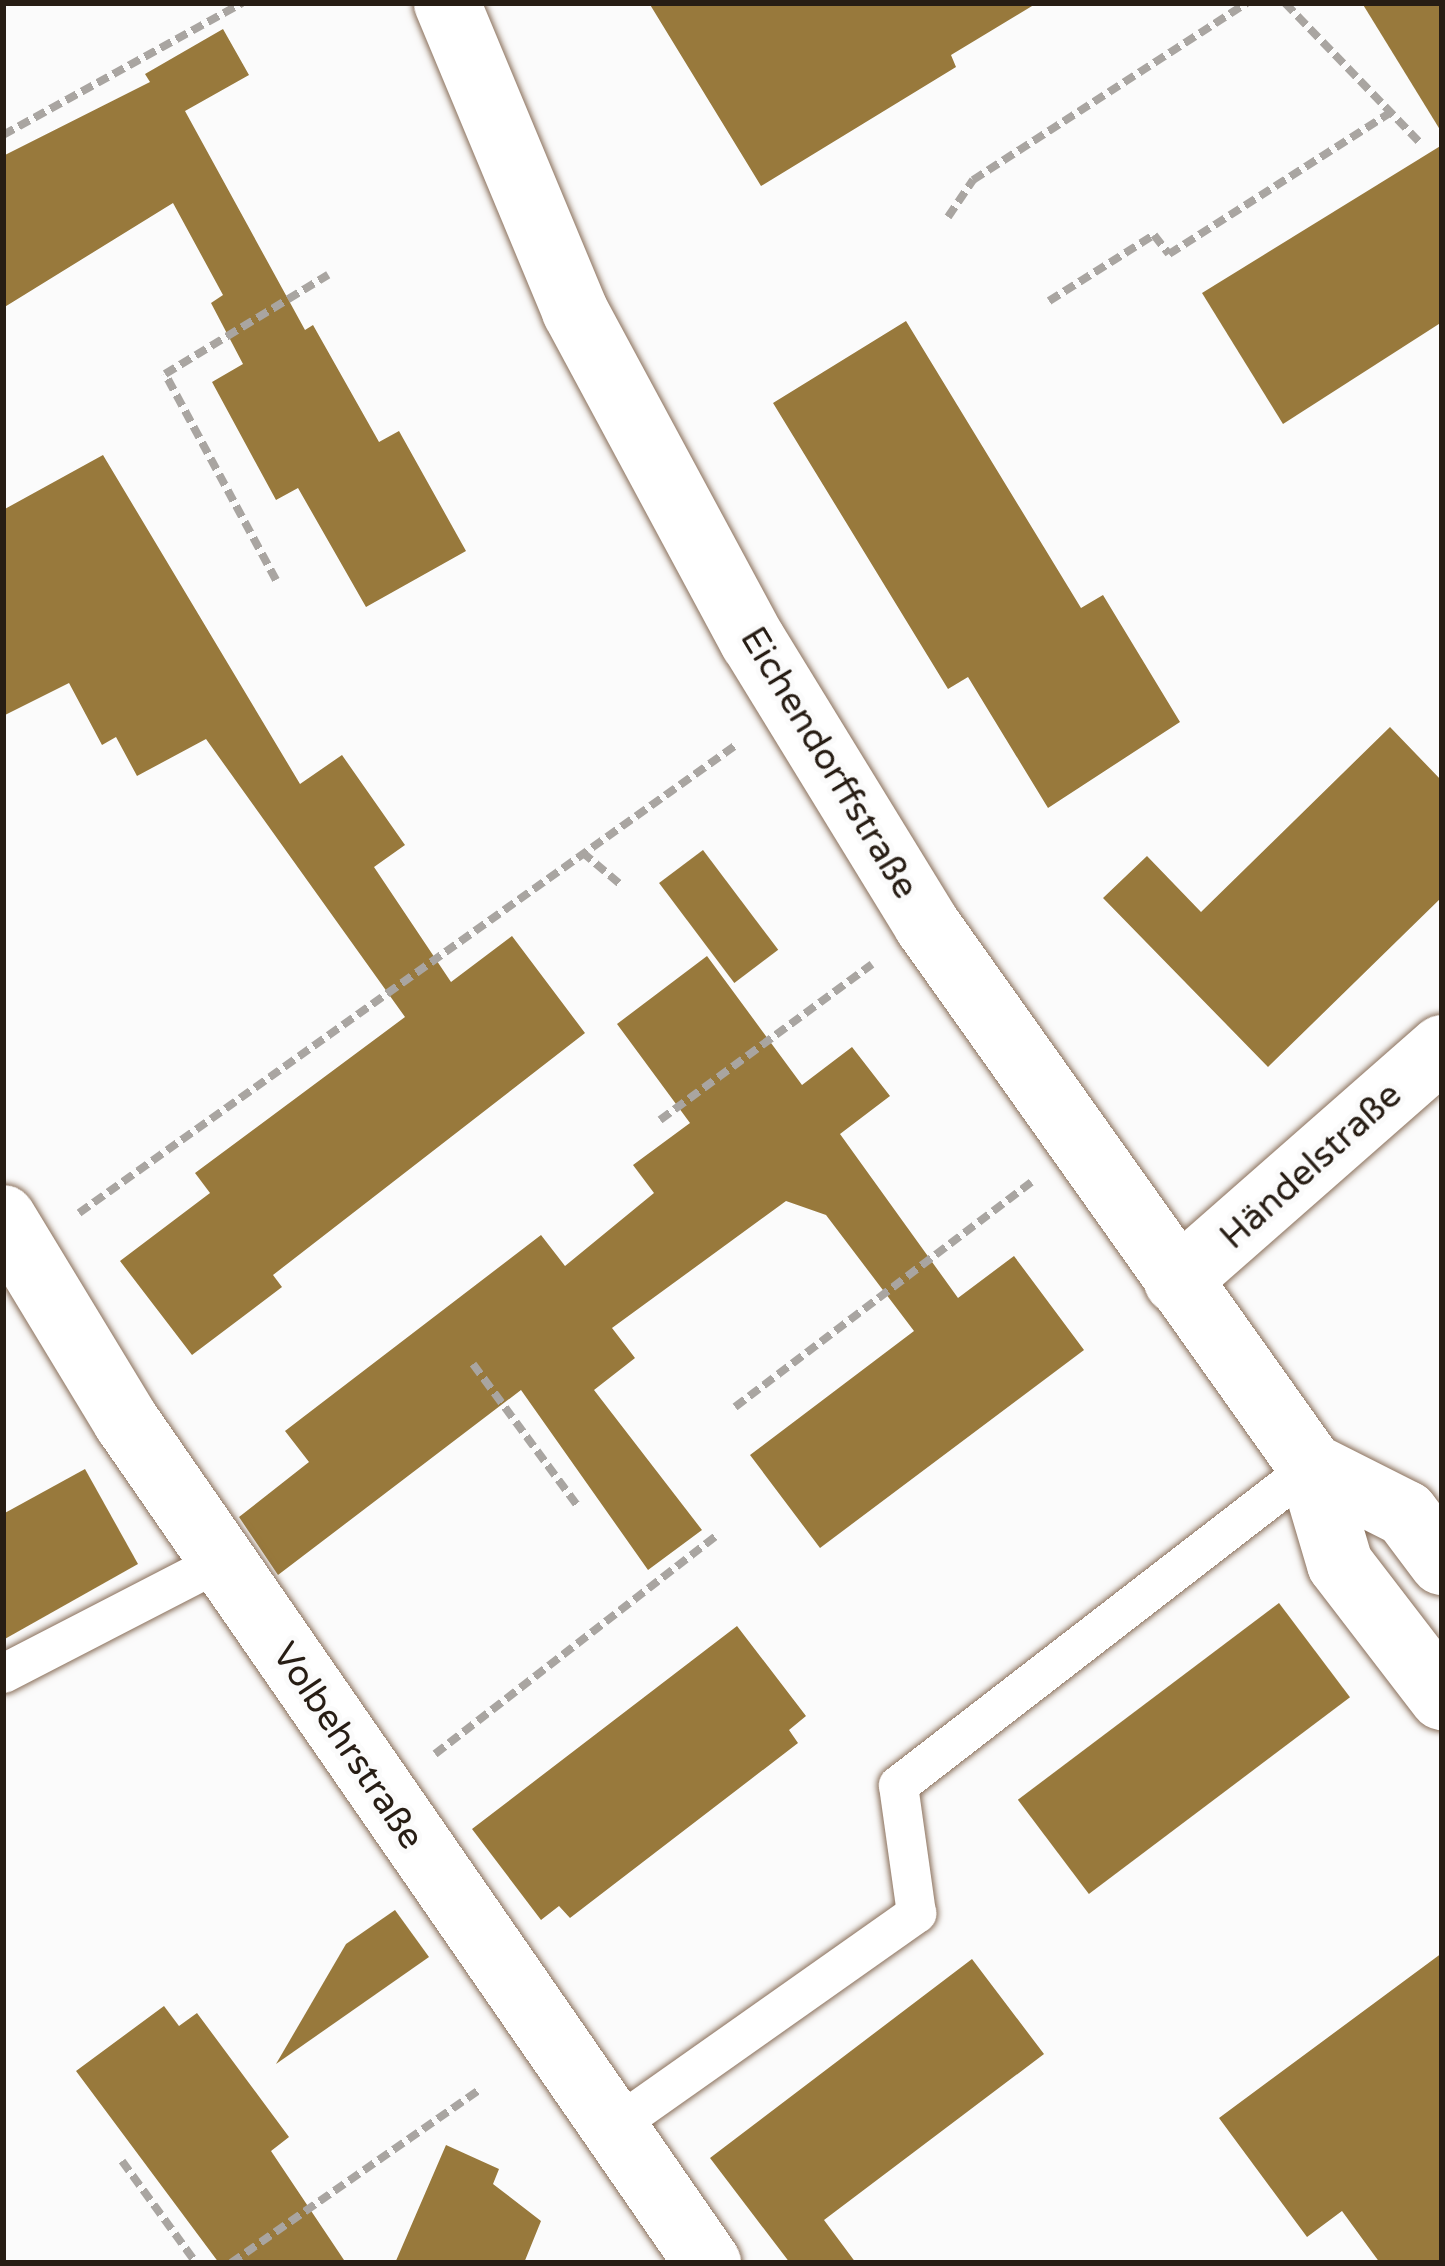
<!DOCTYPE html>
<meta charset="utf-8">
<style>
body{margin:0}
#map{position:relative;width:1445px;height:2266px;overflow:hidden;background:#fbfbfb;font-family:"Varela Round",sans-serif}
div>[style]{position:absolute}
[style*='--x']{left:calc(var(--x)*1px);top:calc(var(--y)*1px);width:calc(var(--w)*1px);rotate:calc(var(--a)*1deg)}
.building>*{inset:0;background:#98793c;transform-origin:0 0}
.path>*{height:8px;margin-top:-4px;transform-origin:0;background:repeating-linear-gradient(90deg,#a9a5a1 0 12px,transparent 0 18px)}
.roads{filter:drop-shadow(0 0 3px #8a705b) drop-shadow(0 0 3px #8a705b)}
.service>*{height:39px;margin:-19.5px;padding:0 19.5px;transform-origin:19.5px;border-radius:19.5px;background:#fff}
.minor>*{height:66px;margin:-33px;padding:0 33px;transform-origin:33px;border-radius:33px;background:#fff}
.tertiary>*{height:66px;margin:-33px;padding:0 33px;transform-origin:33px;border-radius:33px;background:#fff}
span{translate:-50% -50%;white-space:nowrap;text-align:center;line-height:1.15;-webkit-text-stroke:10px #fbfbfb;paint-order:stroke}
.street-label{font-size:36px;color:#271d14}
.frame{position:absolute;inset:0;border:6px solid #271d14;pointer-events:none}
</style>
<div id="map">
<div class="building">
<i style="clip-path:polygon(649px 3px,1037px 3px,951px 55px,956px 67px,761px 186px)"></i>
<i style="clip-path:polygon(1362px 3px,1442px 3px,1442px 133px)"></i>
<i style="clip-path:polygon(223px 29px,249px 75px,185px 111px,305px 330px,313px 325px,379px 442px,399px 431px,466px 551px,366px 607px,298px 488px,276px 500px,212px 382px,243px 364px,211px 303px,223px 295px,173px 203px,3px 308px,3px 156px,150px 82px,145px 74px)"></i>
<i style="clip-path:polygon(1442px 145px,1442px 322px,1283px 424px,1202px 293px)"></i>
<i style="clip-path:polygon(906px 321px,1081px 608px,1103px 595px,1180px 722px,1048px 808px,968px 677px,948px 689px,773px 403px)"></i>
<i style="clip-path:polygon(103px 455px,300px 784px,342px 755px,405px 845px,374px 867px,451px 982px,512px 936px,585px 1033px,273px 1275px,282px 1287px,192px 1355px,120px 1261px,210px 1193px,195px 1173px,405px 1017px,206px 739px,137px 776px,116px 737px,102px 745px,69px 683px,3px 716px,3px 510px)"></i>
<i style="clip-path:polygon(1390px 727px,1442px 781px,1442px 897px,1268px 1067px,1103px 898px,1147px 856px,1201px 912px)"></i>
<i style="left:703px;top:850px;width:125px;height:55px;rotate:53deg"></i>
<i style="clip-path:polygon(707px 956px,802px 1085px,852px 1047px,890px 1096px,840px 1134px,958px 1298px,1014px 1256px,1084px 1350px,820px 1548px,750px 1455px,914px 1331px,826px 1215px,786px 1201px,612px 1328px,635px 1358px,594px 1390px,702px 1530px,648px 1570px,521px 1390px,278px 1575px,239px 1517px,309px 1462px,285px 1431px,541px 1235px,565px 1266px,654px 1193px,633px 1165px,690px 1123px,617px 1024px)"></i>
<i style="clip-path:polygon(85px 1469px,138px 1564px,3px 1640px,3px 1514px)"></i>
<i style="left:1279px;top:1603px;width:118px;height:327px;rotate:53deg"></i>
<i style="clip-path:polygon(737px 1626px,806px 1716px,789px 1730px,798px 1743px,570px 1918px,559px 1906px,541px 1920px,472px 1829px)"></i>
<i style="clip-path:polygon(395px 1910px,429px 1957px,276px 2064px,346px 1944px)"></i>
<i style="clip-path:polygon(1442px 1953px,1442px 2263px,1380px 2263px,1342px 2211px,1307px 2237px,1219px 2118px)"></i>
<i style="clip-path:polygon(972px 1959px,1044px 2054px,824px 2220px,856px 2263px,790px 2263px,710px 2158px)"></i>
<i style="clip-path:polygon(164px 2006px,179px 2026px,197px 2013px,289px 2137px,271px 2151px,346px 2263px,219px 2263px,76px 2071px)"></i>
<i style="clip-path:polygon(446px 2145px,499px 2169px,493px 2184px,541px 2221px,524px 2263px,395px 2263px)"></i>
</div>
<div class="path">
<i style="--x:1285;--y:3;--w:194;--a:46"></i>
<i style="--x:3;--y:135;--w:273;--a:-28.9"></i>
<i style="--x:948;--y:217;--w:45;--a:-56"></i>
<i style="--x:973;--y:180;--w:326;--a:-32.9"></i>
<i style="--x:1049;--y:301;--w:124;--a:-32.2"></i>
<i style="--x:1154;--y:235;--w:24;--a:52"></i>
<i style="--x:1169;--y:254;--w:264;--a:-32.6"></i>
<i style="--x:276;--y:580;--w:234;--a:-118.3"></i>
<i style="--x:165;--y:374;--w:191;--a:-31.3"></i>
<i style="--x:582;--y:852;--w:50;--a:40.1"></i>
<i style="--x:660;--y:1120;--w:263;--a:-36.3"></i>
<i style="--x:79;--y:1213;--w:807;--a:-35.46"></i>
<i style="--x:473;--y:1364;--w:179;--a:53.6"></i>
<i style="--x:735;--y:1407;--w:372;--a:-37.2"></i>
<i style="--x:435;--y:1754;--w:357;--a:-37.8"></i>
<i style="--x:122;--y:2161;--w:126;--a:54"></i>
<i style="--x:231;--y:2263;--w:302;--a:-34.9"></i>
</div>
<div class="roads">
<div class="service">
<i style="--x:3;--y:1673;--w:246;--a:-27.3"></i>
<i style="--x:610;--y:2129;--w:375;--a:-35.2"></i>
<i style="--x:916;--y:1913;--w:129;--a:-98"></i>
<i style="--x:898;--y:1785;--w:522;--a:-37.68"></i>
</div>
<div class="minor">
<i style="--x:3;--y:1218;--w:237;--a:58.8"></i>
<i style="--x:126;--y:1421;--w:1024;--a:55.35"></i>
<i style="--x:1177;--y:1281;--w:353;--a:-41.3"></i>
</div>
<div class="tertiary">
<i style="--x:447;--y:3;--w:334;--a:67.4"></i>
<i style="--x:575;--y:311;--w:375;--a:61.7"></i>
<i style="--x:753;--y:641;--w:333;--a:58.5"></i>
<i style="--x:927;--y:925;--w:663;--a:54.63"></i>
<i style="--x:1311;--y:1466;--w:102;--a:73.5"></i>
<i style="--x:1340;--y:1564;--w:168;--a:52.5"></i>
<i style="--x:1311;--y:1466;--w:106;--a:26.8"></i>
<i style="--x:1406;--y:1514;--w:60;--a:53.1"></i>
</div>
</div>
<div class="street-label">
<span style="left:829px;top:763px;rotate:59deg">Eichendorffstraße</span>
<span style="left:1311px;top:1166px;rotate:-42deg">Händelstraße</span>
<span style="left:348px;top:1746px;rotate:56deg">Volbehrstraße</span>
</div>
<div class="frame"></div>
</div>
